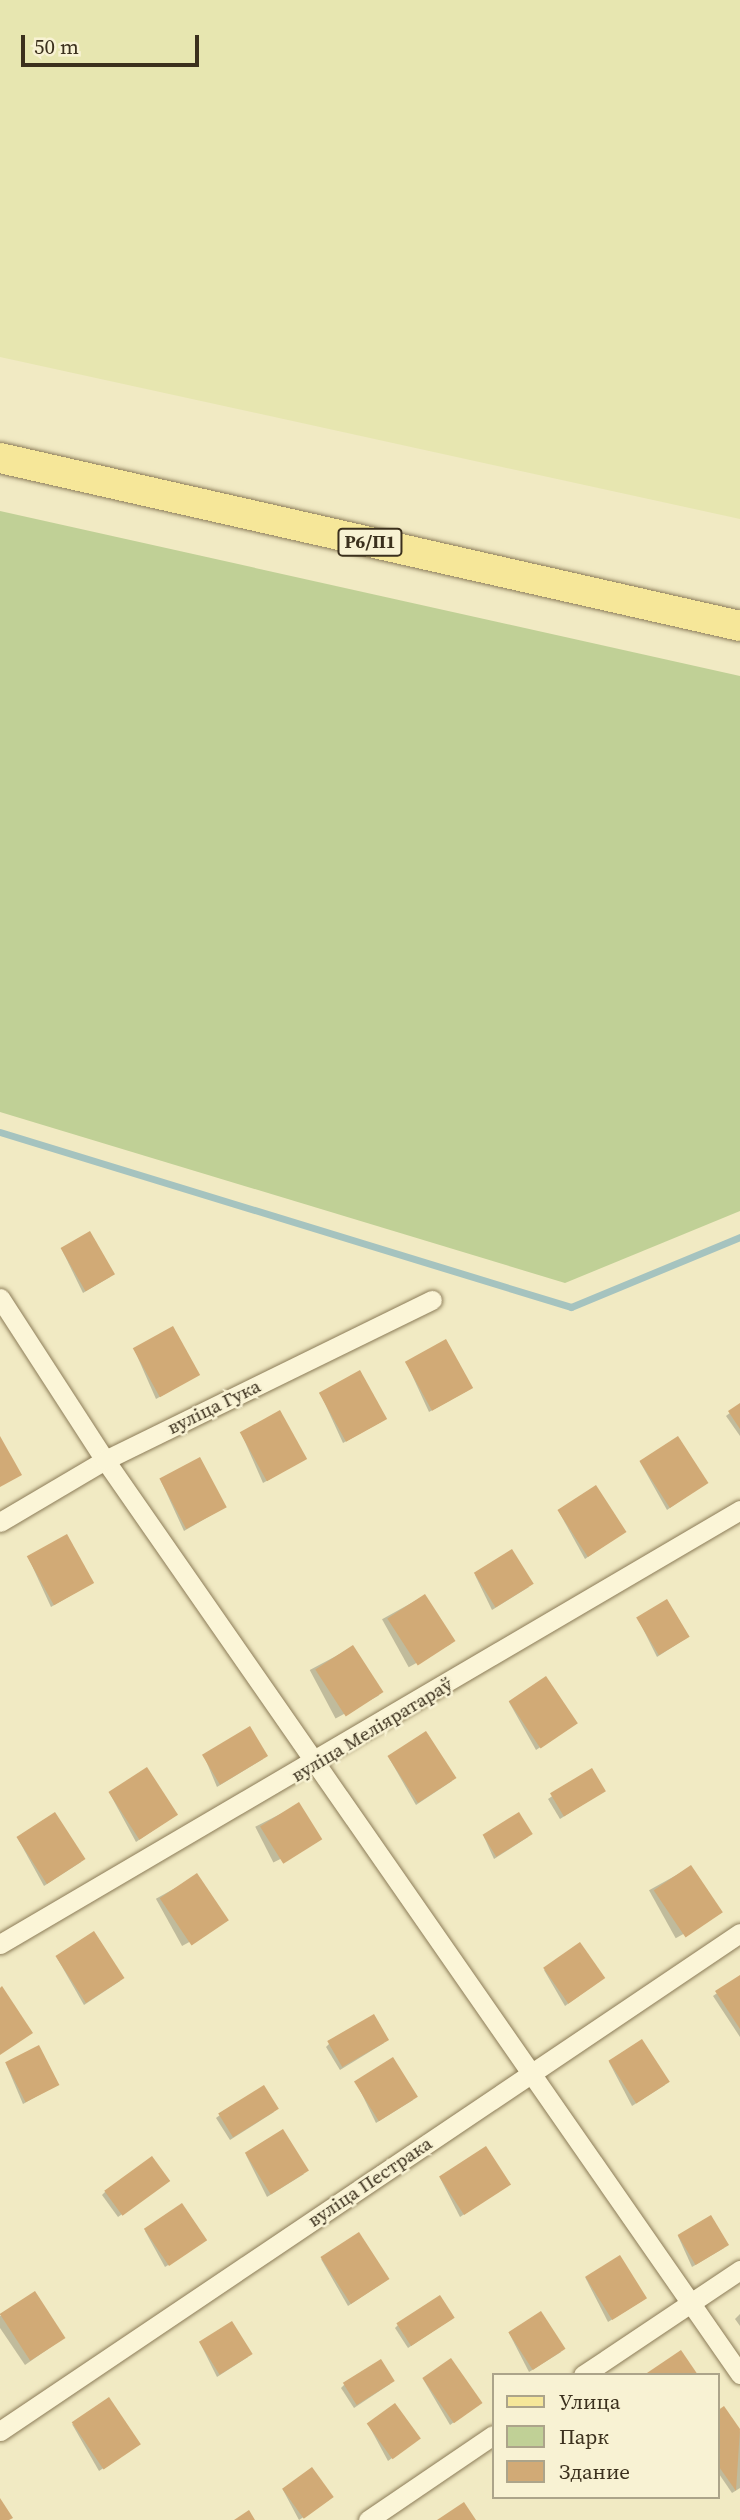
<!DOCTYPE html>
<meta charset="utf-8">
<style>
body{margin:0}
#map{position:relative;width:740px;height:2520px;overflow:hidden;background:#f1eac3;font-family:"Source Serif 4",serif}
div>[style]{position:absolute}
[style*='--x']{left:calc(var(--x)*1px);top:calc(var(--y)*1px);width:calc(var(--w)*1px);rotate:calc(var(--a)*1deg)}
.farmland>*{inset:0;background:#e7e6b0}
.green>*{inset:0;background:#c0d096}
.shadow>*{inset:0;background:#0003;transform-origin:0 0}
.stream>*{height:7px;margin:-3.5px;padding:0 3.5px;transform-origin:3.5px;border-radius:3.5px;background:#a5c3bf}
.building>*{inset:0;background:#d1aa76;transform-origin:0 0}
.roads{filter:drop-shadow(0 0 2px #8c7c58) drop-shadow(0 0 2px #8c7c58)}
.minor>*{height:19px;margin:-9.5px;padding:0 9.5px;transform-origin:9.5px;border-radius:9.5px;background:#fbf5d7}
.primary>*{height:30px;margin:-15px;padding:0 15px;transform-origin:15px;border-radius:15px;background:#f6e799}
span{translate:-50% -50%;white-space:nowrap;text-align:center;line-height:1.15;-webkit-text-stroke:5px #f8f2d3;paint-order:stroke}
.shield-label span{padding:2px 5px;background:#f8f2d3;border:2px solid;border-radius:5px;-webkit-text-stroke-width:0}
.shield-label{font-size:18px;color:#3b301d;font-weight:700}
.street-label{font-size:19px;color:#3b301d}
.legend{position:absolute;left:492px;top:2373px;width:228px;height:126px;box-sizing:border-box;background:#f8f2d3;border:2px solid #aca48a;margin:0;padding:9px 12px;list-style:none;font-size:21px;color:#3b301d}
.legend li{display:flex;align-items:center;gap:14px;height:35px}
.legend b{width:35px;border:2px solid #aca48a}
.scale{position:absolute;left:21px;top:35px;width:178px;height:32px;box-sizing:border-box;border:4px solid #3b301d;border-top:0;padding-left:9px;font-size:21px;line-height:24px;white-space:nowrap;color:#3b301d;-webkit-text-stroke:5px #f8f2d3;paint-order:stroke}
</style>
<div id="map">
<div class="farmland">
<i style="clip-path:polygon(0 0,740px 0,740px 519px,0 357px)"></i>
</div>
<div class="green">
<i style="clip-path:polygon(0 511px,740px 676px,740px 1211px,565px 1283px,0 1112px)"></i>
</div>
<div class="shadow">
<i style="clip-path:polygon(62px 1250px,110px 1277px,83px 1293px)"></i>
<i style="clip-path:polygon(134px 1349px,198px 1375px,156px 1399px)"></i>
<i style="clip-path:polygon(406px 1362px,467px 1391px,429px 1412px)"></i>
<i style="clip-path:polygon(320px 1393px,381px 1422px,343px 1443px)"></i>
<i style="clip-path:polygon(740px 1405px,740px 1436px,726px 1416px)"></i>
<i style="clip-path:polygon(241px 1433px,305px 1459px,263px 1483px)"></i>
<i style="clip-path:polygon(640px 1462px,703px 1485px,667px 1510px)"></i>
<i style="clip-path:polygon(161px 1481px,225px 1507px,184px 1531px)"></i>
<i style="clip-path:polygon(559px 1512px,621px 1534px,585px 1559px)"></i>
<i style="clip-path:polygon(28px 1557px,92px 1583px,51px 1607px)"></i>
<i style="clip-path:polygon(475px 1575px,529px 1587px,492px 1610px)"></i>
<i style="left:424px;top:1596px;width:55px;height:48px;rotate:61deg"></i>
<i style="clip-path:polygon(638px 1619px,685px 1639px,657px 1657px)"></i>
<i style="left:353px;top:1647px;width:55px;height:49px;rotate:62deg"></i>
<i style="clip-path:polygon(509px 1702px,572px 1726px,536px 1750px)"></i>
<i style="clip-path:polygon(204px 1756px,263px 1759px,217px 1787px)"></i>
<i style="clip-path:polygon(389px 1758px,452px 1781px,416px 1805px)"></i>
<i style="clip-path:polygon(591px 1770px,601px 1793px,560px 1819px,548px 1799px)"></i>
<i style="clip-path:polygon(110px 1794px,173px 1817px,136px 1842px)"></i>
<i style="left:298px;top:1805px;width:40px;height:48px;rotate:63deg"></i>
<i style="clip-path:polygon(484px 1837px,528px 1837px,494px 1859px)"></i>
<i style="clip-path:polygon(18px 1839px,81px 1862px,44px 1886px)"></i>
<i style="left:691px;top:1867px;width:55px;height:48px;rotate:61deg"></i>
<i style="left:197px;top:1876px;width:54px;height:47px;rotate:61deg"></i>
<i style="clip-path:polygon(57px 1958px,120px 1981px,84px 2005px)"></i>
<i style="clip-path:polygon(544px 1970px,600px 1981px,565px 2006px)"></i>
<i style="clip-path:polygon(740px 1977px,740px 2037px,713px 1996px)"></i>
<i style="clip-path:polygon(384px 2043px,340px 2070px,326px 2047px,329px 2044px)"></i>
<i style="clip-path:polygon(609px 2062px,665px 2085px,632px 2106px)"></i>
<i style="clip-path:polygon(6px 2064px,57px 2085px,23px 2104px)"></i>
<i style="clip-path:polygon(356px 2082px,413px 2100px,376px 2123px)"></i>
<i style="clip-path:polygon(274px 2112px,230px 2140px,216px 2118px,220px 2115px)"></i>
<i style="clip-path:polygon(246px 2155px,304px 2174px,267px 2197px)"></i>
<i style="clip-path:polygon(440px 2178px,505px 2187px,460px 2217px)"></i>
<i style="clip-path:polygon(164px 2184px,118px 2217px,102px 2195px,105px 2192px)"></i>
<i style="clip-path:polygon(145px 2231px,202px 2243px,165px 2267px)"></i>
<i style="clip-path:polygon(678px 2236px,724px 2248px,692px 2267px)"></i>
<i style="clip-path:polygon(321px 2259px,384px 2282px,348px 2306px)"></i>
<i style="clip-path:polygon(585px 2277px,642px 2301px,608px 2322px)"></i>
<i style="clip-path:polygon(35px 2293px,61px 2340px,25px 2365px,0 2328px,0 2316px)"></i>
<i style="clip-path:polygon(740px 2314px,740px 2326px,735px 2319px)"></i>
<i style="clip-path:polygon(450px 2320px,408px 2348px,395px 2328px,398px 2325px)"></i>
<i style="clip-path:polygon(509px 2333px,561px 2352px,529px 2372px)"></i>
<i style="clip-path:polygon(200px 2343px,248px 2357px,217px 2377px)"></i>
<i style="clip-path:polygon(423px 2379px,477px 2406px,450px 2425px)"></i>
<i style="clip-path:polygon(390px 2384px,354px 2408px,341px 2388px,344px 2385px)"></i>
<i style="clip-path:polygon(724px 2409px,740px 2432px,740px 2488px,732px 2493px,717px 2471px,717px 2413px)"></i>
<i style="clip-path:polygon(72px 2424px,135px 2447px,99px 2471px)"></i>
<i style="clip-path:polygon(368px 2424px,415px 2441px,388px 2461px)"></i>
<i style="clip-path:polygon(283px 2490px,329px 2500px,299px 2520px)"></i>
</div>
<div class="stream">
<i style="--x:0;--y:1132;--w:597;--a:17.04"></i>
<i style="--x:571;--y:1307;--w:183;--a:-22.5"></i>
</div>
<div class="building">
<i style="left:90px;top:1231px;width:50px;height:34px;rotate:60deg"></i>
<i style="left:173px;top:1326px;width:56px;height:46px;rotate:61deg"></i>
<i style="left:446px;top:1339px;width:56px;height:47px;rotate:61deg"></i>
<i style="left:360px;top:1370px;width:56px;height:47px;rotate:61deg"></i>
<i style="clip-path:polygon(740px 1403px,740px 1429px,728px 1411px)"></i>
<i style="left:280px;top:1410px;width:56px;height:46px;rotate:61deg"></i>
<i style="clip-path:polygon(0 1436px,22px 1475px,0 1487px)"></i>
<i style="left:678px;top:1436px;width:56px;height:46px;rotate:57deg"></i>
<i style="left:200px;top:1457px;width:57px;height:46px;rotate:62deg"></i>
<i style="left:596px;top:1485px;width:56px;height:46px;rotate:57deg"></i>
<i style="left:67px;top:1534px;width:56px;height:46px;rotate:61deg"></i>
<i style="left:512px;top:1549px;width:41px;height:45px;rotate:58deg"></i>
<i style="left:425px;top:1594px;width:56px;height:45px;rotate:57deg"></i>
<i style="left:667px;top:1599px;width:44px;height:36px;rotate:59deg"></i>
<i style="left:353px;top:1645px;width:56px;height:45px;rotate:57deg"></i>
<i style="left:546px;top:1676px;width:57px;height:45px;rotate:56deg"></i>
<i style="left:250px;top:1726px;width:35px;height:56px;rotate:59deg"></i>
<i style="left:426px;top:1731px;width:56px;height:46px;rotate:57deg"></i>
<i style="left:147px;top:1767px;width:57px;height:46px;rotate:57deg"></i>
<i style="left:592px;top:1768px;width:27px;height:49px;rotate:59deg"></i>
<i style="left:299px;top:1802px;width:44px;height:46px;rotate:58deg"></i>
<i style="left:55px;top:1812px;width:56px;height:46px;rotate:57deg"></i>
<i style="left:519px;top:1812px;width:26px;height:43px;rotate:58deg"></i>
<i style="left:691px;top:1865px;width:57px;height:45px;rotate:56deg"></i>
<i style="left:197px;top:1873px;width:57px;height:45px;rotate:56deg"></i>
<i style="left:94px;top:1931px;width:56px;height:46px;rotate:57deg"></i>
<i style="left:580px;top:1942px;width:44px;height:45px;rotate:55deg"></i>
<i style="clip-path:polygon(740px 1975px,740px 2029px,715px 1991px)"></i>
<i style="clip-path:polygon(2px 1986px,33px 2033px,0 2055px,0 1988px)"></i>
<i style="left:374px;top:2014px;width:30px;height:54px;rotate:60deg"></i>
<i style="left:642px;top:2039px;width:51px;height:40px;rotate:57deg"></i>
<i style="left:39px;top:2045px;width:45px;height:38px;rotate:63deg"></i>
<i style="left:393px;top:2057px;width:47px;height:46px;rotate:58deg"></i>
<i style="left:264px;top:2085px;width:28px;height:54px;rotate:58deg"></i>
<i style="left:283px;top:2129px;width:49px;height:45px;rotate:58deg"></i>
<i style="left:486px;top:2146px;width:46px;height:56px;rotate:57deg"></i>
<i style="left:152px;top:2156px;width:31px;height:59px;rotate:54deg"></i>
<i style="left:182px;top:2203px;width:45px;height:46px;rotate:56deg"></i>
<i style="left:711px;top:2215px;width:35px;height:39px;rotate:59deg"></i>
<i style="left:359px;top:2232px;width:56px;height:46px;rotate:57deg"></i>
<i style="left:620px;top:2255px;width:51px;height:41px;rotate:58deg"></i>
<i style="left:35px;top:2291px;width:56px;height:42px;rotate:57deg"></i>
<i style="left:440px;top:2295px;width:27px;height:52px;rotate:57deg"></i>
<i style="left:541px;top:2311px;width:45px;height:39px;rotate:57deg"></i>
<i style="left:232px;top:2321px;width:39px;height:39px;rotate:58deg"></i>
<i style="clip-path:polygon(681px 2350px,698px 2375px,644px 2375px)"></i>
<i style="left:451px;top:2358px;width:55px;height:35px;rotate:55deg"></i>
<i style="left:381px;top:2359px;width:26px;height:45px;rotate:58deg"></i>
<i style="left:109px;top:2397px;width:57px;height:45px;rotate:56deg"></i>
<i style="left:395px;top:2403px;width:44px;height:35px;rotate:54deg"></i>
<i style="clip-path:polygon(724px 2406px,740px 2429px,736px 2491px,717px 2464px,717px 2411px)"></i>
<i style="left:312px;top:2467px;width:37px;height:37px;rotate:54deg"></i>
<i style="clip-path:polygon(0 2498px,13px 2518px,9px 2520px,0 2520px)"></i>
<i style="clip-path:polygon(464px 2502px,476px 2520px,437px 2520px)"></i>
<i style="clip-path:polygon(249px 2510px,255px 2520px,234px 2520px)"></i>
</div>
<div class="roads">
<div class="minor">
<i style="--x:0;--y:1298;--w:193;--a:57.1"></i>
<i style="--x:105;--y:1460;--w:1113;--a:55.21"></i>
<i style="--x:0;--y:1522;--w:122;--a:-30.6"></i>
<i style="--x:105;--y:1460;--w:364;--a:-26.1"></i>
<i style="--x:0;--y:1944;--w:858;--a:-30.39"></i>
<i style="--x:583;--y:2375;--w:189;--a:-33.8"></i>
<i style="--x:0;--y:2431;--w:892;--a:-33.94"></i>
<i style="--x:368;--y:2520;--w:151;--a:-34.2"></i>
</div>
<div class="primary">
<i style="--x:0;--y:458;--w:759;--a:12.79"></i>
</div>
</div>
<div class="shield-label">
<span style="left:370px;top:542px">Р6/П1</span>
</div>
<div class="street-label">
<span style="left:214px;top:1407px;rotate:-26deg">вуліца Гука</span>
<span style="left:372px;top:1730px;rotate:-31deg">вуліца Меліяратараў</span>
<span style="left:370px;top:2182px;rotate:-34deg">вуліца Пестрака</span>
</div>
<ul class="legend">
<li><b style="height:9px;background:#f6e799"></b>Улица</li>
<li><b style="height:19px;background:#c0d096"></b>Парк</li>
<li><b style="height:19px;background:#d1aa76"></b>Здание</li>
</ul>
<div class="scale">50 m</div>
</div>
